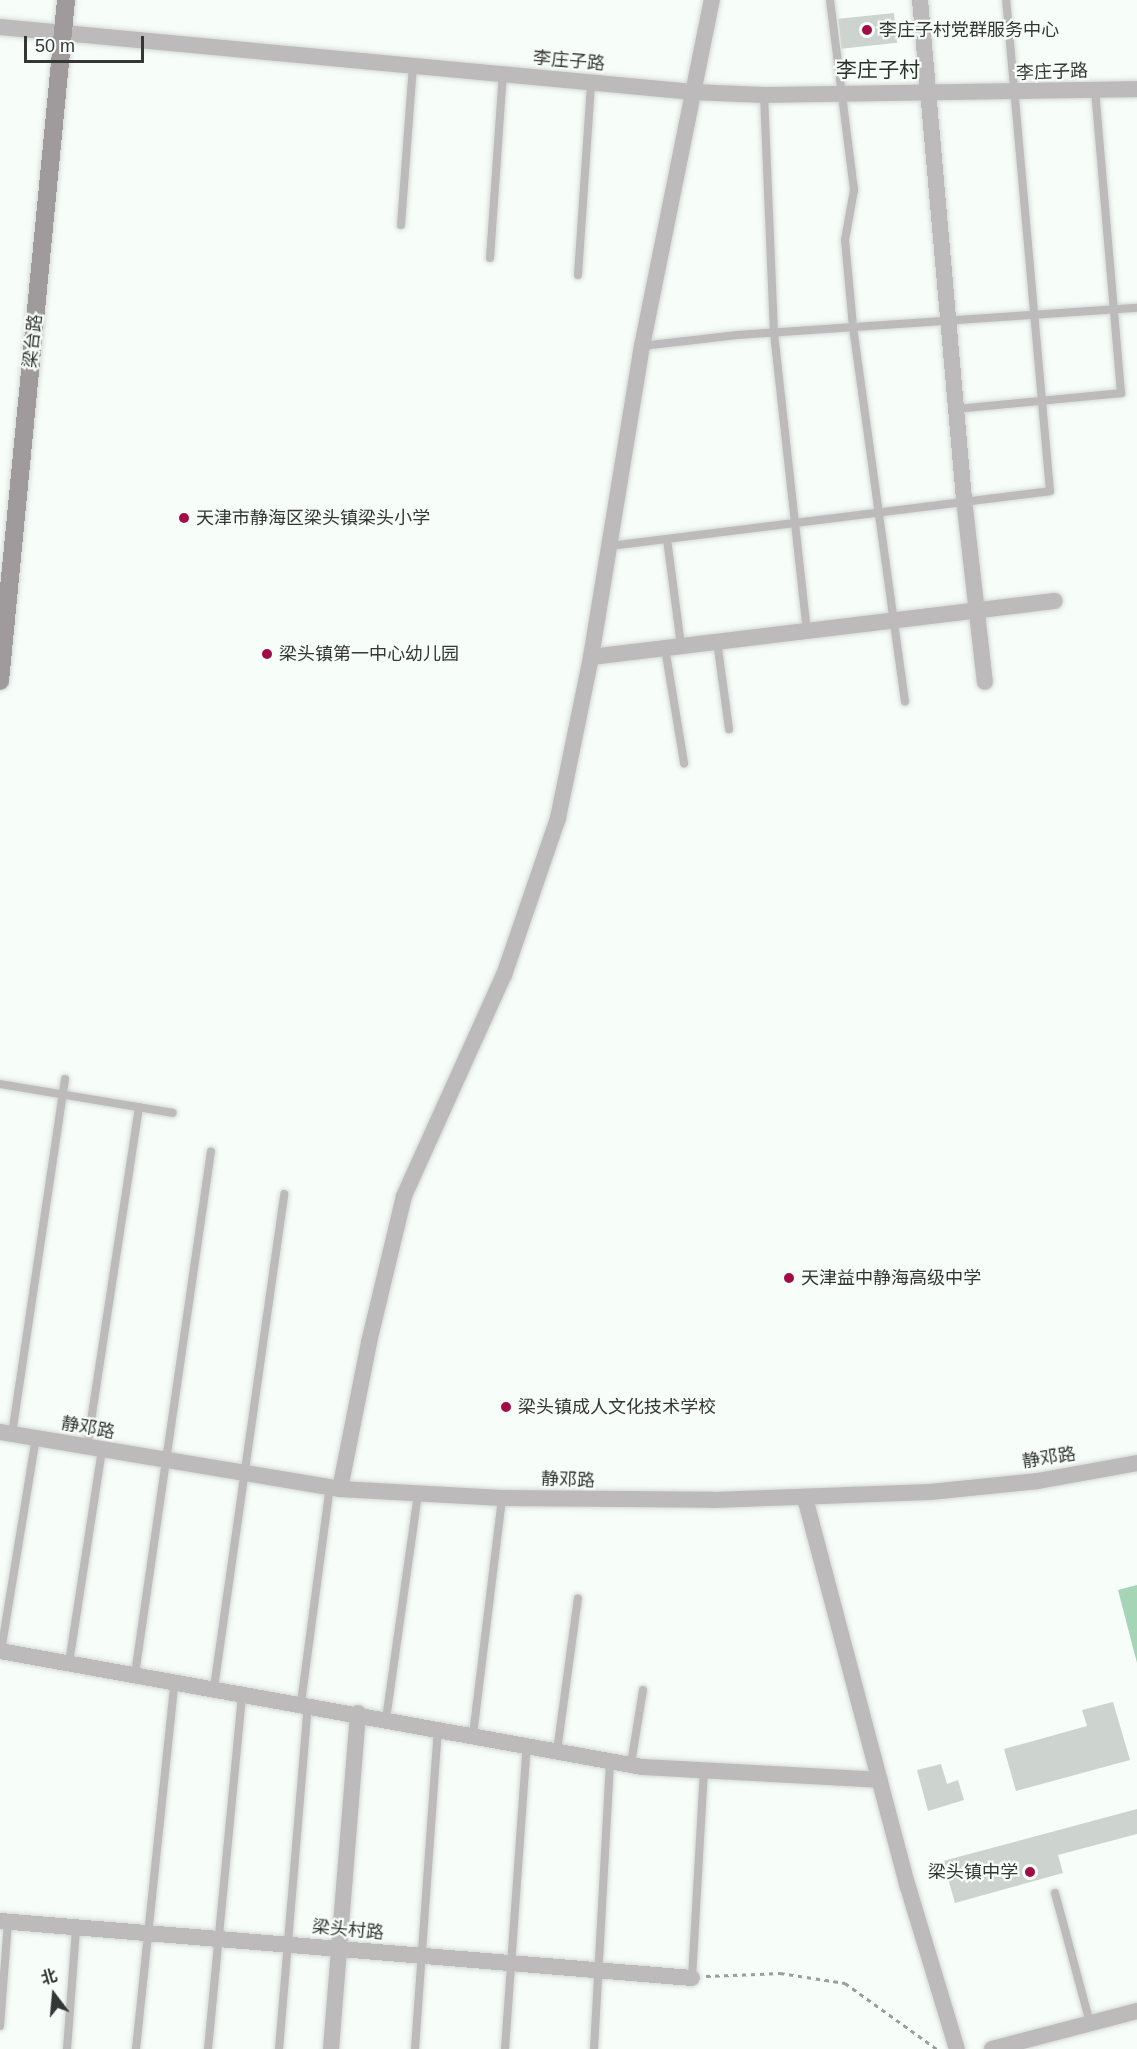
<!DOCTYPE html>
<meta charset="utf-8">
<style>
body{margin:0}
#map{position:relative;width:1137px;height:2049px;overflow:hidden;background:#f7fdf9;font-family:Arial,"Noto Sans SC",sans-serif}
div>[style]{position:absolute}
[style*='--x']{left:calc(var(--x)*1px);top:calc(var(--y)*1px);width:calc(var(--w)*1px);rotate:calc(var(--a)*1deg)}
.green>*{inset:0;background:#a5d4b7}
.building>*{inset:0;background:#cdd3cf;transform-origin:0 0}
.path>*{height:3px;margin-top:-1.5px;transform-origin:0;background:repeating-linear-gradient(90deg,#9b9f9c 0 4.5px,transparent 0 9px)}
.roads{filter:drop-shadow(0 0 2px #d4d9d6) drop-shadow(0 0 2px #d4d9d6)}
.service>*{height:8px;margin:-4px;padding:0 4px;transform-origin:4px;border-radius:4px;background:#bdbabb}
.minor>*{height:16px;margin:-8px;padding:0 8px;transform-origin:8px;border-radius:8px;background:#bdbabb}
.secondary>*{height:18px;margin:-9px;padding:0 9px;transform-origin:9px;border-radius:9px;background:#9f9a9b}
.dots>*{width:16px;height:16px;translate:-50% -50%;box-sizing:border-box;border:3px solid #f7fdf9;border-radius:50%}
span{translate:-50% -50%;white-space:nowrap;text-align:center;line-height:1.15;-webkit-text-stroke:4.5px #f7fdf9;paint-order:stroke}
.poi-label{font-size:18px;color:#343735}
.left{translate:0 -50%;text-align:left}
.right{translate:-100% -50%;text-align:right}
.street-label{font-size:18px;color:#343735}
.quarter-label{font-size:21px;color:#2c312e}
.north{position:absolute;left:24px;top:1965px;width:60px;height:60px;-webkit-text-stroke:4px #f7fdf9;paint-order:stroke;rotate:344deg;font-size:16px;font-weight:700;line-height:24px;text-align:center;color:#343735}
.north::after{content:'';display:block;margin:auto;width:21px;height:27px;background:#343735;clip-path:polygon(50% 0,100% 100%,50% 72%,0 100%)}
.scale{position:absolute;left:24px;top:36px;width:120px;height:27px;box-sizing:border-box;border:3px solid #343735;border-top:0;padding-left:8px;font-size:18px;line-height:21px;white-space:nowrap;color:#343735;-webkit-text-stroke:4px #f7fdf9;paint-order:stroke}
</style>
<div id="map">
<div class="green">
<i style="clip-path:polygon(1137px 1585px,1137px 1663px,1118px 1590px)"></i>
</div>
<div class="building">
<i style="left:894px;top:13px;width:30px;height:56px;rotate:84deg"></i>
<i style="clip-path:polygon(1113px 1702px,1130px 1760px,1016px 1791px,1004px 1749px,1087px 1726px,1082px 1710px)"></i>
<i style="clip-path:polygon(941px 1764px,947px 1784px,958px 1780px,964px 1800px,928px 1811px,917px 1770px)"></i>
<i style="clip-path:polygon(1137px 1809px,1137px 1834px,1058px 1855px,1063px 1873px,955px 1903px,943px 1861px)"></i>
</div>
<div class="path">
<i style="--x:706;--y:1976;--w:74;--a:-2.3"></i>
<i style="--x:780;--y:1973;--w:66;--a:8.7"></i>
<i style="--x:845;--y:1983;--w:113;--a:35.7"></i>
</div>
<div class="roads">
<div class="service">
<i style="--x:830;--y:0;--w:192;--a:82.8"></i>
<i style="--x:854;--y:190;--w:51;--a:100.2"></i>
<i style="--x:845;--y:240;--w:87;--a:84.7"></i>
<i style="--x:853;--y:327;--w:378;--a:82.1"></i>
<i style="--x:764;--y:95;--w:238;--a:87.6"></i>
<i style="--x:774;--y:333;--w:299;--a:83.7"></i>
<i style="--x:401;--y:225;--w:160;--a:-85.7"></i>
<i style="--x:490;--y:258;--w:184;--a:-86"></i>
<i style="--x:578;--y:275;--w:193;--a:-86.1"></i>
<i style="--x:642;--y:346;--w:96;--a:-6.6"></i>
<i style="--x:737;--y:335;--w:401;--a:-3.9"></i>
<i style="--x:956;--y:409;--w:166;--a:-5.5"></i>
<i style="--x:1121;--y:393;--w:304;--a:-94.9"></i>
<i style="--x:667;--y:539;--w:108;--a:82.5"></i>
<i style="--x:610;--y:546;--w:443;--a:-7.1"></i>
<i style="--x:1050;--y:491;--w:493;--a:-95.1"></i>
<i style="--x:717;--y:641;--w:89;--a:82.2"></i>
<i style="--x:665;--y:648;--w:117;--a:80.6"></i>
<i style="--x:0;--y:1084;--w:175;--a:9.5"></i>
<i style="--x:12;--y:1434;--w:359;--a:-81.5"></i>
<i style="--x:87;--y:1447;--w:344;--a:-81.3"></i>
<i style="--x:1;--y:1651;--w:216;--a:-80.7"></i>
<i style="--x:69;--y:1663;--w:216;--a:-81.2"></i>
<i style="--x:135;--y:1674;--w:528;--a:-81.73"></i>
<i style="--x:214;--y:1688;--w:499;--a:-81.9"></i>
<i style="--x:301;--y:1703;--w:218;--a:-82.4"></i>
<i style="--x:386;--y:1719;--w:227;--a:-81.9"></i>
<i style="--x:473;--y:1735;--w:239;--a:-83"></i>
<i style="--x:557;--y:1751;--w:154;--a:-82.2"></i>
<i style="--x:631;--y:1764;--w:75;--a:-80.8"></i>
<i style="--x:1055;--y:1893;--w:135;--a:74.9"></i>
<i style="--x:692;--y:1978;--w:208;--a:-86.7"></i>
<i style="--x:0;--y:2026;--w:104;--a:-85.6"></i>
<i style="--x:67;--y:2049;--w:121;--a:-85.7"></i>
<i style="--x:136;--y:2049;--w:370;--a:-84"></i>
<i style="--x:208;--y:2049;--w:358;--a:-84.5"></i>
<i style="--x:279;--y:2049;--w:346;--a:-85.2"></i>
<i style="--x:415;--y:2049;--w:321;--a:-85.9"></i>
<i style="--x:505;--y:2049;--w:305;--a:-85.9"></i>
<i style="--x:594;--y:2049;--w:288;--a:-86.8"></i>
</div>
<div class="minor">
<i style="--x:920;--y:0;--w:501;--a:84.96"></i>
<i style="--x:964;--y:499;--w:184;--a:83.5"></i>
<i style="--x:0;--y:27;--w:696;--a:5.36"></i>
<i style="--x:693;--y:92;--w:71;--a:2.4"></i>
<i style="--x:764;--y:95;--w:373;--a:-0.9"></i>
<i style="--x:591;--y:657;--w:467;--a:-6.9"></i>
<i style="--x:0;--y:1432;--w:345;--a:9.5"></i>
<i style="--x:340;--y:1489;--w:162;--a:3.2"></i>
<i style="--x:502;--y:1498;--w:211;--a:0.5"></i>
<i style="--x:713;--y:1500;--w:217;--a:-2.1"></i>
<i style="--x:930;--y:1492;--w:109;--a:-5.8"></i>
<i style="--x:1038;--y:1481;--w:101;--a:-10.3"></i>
<i style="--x:340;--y:1489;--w:150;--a:-78.8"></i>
<i style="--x:369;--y:1342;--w:150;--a:-76.5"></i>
<i style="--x:404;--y:1196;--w:243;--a:-65.7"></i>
<i style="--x:504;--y:975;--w:166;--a:-71"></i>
<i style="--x:558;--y:818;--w:164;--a:-78.4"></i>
<i style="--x:591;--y:657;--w:315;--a:-80.7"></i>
<i style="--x:642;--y:346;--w:353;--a:-78.6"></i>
<i style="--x:805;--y:1498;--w:402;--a:75.2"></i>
<i style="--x:908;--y:1887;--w:169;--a:73.2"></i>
<i style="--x:0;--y:1651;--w:652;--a:10.24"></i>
<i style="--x:642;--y:1767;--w:238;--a:3.1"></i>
<i style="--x:0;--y:1921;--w:694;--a:4.71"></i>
<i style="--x:331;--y:2049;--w:337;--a:-85.4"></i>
<i style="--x:992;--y:2049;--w:150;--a:-14.7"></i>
</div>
<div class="secondary">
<i style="--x:0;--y:681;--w:684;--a:-84.46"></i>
</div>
</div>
<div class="dots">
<i style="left:867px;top:30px;background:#a30b46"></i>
<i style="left:184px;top:518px;background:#a30b46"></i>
<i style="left:267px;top:654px;background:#a30b46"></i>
<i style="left:789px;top:1278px;background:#a30b46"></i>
<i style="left:506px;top:1407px;background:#a30b46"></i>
<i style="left:1030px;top:1872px;background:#a30b46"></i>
</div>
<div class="poi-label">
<span class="left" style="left:879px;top:30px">李庄子村党群服务中心</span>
<span class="left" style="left:196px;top:518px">天津市静海区梁头镇梁头小学</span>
<span class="left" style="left:279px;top:654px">梁头镇第一中心幼儿园</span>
<span class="left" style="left:801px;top:1278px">天津益中静海高级中学</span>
<span class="left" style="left:518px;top:1407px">梁头镇成人文化技术学校</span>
<span class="right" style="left:1018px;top:1872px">梁头镇中学</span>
</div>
<div class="street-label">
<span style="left:569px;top:61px;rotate:5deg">李庄子路</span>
<span style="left:1052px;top:72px;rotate:-2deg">李庄子路</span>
<span style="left:33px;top:341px;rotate:-84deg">梁台路</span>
<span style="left:88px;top:1428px;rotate:10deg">静邓路</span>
<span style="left:1049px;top:1458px;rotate:-9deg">静邓路</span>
<span style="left:568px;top:1480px;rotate:2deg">静邓路</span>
<span style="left:348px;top:1930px;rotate:5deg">梁头村路</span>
</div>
<div class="quarter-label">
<span style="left:878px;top:70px">李庄子村</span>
</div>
<div class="north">北</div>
<div class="scale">50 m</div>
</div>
